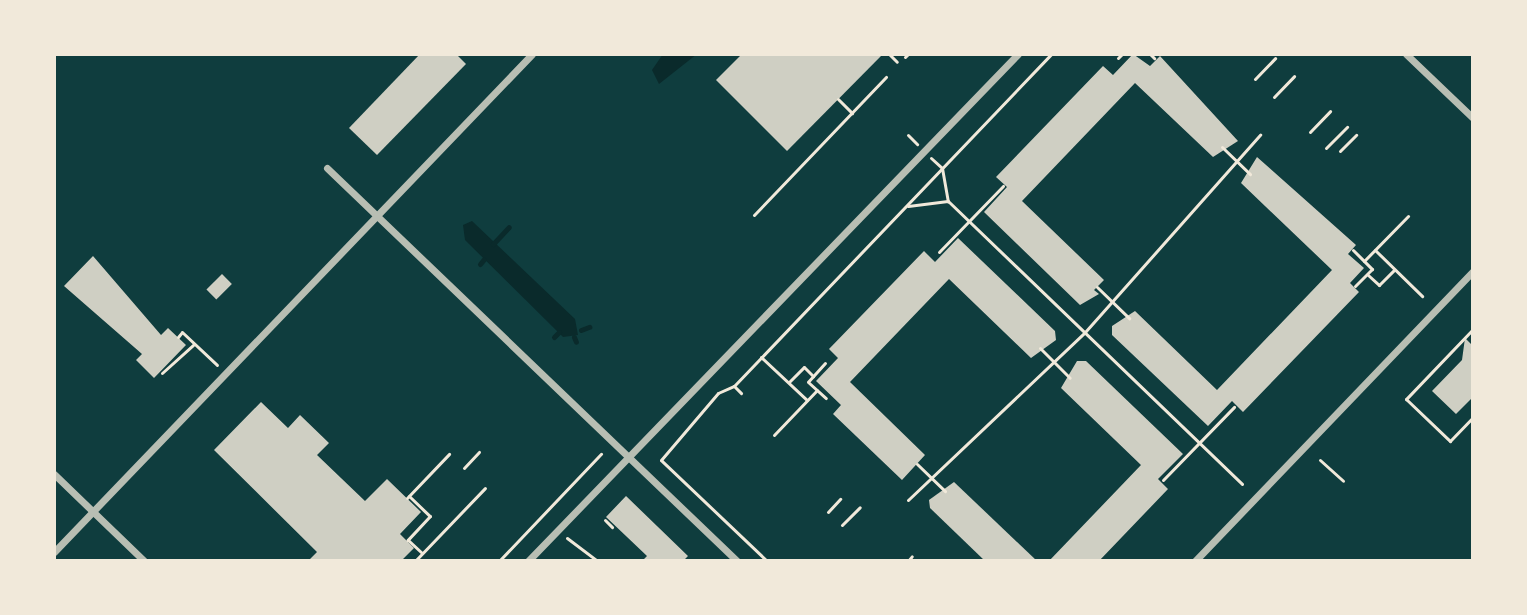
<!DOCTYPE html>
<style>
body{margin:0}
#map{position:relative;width:1527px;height:615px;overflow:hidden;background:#0f3d3e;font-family:Raleway,sans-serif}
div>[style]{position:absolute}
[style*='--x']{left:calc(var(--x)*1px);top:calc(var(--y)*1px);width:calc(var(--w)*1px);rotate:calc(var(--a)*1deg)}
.water>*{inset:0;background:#0a2a2b}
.stream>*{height:5px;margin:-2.5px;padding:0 2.5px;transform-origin:2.5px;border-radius:2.5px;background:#0a2a2b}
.building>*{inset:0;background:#cfcfc3;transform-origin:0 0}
.path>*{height:3px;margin:-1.5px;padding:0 1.5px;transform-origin:1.5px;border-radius:1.5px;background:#f1e9da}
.minor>*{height:7px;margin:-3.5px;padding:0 3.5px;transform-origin:3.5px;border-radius:3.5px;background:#b8beb3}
span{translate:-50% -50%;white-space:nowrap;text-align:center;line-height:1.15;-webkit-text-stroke:8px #f1e9da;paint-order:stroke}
.frame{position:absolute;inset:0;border:56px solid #f1e9da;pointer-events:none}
</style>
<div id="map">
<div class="water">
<i style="clip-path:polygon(663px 54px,697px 54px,659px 84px,652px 70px)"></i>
<i style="clip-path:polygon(472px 221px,575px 319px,578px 335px,563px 337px,465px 240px,463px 225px)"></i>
</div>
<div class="stream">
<i style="--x:493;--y:244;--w:23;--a:-47"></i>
<i style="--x:480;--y:264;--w:6;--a:-51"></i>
<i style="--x:581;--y:330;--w:9;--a:-21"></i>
<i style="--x:554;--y:337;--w:7;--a:-45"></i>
<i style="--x:574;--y:337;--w:5;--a:68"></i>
</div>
<div class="building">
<i style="clip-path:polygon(420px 54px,456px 54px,466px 64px,377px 155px,349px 128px)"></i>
<i style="clip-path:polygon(742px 54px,883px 54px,787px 151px,716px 80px)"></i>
<i style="clip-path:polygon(1133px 54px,1150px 66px,1160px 56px,1238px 141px,1213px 157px,1135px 83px,1022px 201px,1104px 280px,1094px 290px,1099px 294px,1080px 305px,984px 212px,1007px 187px,996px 177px,1103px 66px,1113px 75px)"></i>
<i style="clip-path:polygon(1257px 157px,1356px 245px,1348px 254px,1364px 268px,1350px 283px,1359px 292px,1243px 412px,1232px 401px,1208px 426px,1112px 335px,1112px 326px,1135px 311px,1217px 390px,1332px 270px,1241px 183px)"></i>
<i style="clip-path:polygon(958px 238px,1055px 331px,1056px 340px,1031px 358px,949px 279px,850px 382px,925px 455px,902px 480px,833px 414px,841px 405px,816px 381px,838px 358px,829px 349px,924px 251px,935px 262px)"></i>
<i style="clip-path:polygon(93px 256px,161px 335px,168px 328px,186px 345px,154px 378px,136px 360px,142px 354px,64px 286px)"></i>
<i style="left:222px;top:274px;width:14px;height:22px;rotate:45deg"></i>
<i style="clip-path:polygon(1465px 338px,1473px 346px,1473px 397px,1456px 414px,1432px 391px,1462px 360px)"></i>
<i style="clip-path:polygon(1077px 361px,1086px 361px,1183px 454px,1158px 479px,1168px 489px,1099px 561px,1049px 561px,1141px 465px,1061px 388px)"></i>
<i style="clip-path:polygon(261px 402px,288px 428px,300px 415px,329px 443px,317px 455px,365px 501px,387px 479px,421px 512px,400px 534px,414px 548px,401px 561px,308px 561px,317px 552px,214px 450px)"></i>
<i style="clip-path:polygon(954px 482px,1037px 561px,985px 561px,930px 508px,929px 500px)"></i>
<i style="clip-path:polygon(626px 496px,688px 556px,683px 561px,642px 561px,647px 556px,606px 517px)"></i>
</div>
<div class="path">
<i style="--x:889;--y:54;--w:11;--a:45"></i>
<i style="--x:1150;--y:54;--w:6;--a:45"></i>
<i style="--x:905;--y:57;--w:4;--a:-45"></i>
<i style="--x:1118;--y:58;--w:6;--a:-45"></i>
<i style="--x:1255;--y:79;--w:29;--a:-46"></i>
<i style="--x:1274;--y:97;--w:29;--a:-46"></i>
<i style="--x:838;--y:99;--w:20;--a:45"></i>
<i style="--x:1310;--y:132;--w:29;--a:-46"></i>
<i style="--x:908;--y:135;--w:13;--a:45"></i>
<i style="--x:1222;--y:147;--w:39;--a:44"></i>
<i style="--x:1326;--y:148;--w:30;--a:-45"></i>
<i style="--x:1340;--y:151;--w:23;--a:-45"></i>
<i style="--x:931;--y:158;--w:15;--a:42"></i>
<i style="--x:942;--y:168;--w:34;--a:80"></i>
<i style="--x:948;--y:201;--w:408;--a:43.9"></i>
<i style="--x:908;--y:206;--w:40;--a:-7.1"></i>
<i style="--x:754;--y:215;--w:191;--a:-46.3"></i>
<i style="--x:1353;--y:250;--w:27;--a:45"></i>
<i style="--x:1372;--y:269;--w:24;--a:135"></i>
<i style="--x:1375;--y:250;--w:66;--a:44.4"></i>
<i style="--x:939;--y:252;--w:92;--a:-45.9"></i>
<i style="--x:1364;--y:261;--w:63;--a:-45.6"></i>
<i style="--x:1368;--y:275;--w:15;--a:42"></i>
<i style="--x:1379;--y:285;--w:21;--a:-45"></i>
<i style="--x:1097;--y:287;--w:45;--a:44.1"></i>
<i style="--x:1473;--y:329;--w:97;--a:133.7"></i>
<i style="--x:1406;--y:399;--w:61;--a:43.7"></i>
<i style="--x:1450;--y:441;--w:33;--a:-46"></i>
<i style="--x:178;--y:337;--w:6;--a:-51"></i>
<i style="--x:182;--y:332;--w:48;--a:43.3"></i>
<i style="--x:1040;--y:348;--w:42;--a:45"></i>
<i style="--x:761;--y:357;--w:63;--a:43.1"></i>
<i style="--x:825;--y:363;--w:25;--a:132"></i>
<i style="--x:808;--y:382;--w:24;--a:42"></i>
<i style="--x:162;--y:373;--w:42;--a:-42.1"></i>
<i style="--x:789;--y:382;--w:21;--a:-45"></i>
<i style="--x:804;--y:367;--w:13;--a:45"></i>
<i style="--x:734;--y:386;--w:10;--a:45"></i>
<i style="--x:774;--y:435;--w:62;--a:-46.3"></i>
<i style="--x:1320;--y:460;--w:31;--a:42"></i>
<i style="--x:917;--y:464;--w:39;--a:44"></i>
<i style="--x:464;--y:468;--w:22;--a:-47"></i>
<i style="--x:1163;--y:480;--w:102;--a:-45.8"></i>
<i style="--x:409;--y:496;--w:29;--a:44"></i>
<i style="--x:430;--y:516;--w:33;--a:133"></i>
<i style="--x:408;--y:540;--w:18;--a:43"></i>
<i style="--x:407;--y:498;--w:61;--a:-46.3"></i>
<i style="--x:908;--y:500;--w:244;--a:-43.5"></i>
<i style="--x:1085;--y:332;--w:264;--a:-48.4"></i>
<i style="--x:828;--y:512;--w:18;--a:-47"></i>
<i style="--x:605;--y:520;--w:10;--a:45"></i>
<i style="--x:842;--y:525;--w:25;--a:-45"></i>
<i style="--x:567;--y:538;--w:38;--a:37"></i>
<i style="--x:415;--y:561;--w:101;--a:-46.2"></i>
<i style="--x:499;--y:561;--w:148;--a:-46.4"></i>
<i style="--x:767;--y:561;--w:146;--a:-136.4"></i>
<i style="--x:661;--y:460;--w:88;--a:-49.6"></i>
<i style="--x:718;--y:393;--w:17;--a:-24"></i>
<i style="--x:734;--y:386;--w:459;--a:-46.3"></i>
<i style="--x:908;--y:561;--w:6;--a:-51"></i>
</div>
<div class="minor">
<i style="--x:1406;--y:54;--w:93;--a:43.7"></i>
<i style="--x:327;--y:168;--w:568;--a:43.79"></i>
<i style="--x:54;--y:474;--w:125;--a:44"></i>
<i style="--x:54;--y:552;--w:690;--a:-46.17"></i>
<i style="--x:528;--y:561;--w:705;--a:-45.98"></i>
<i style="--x:1195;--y:561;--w:402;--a:-46.2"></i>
</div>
<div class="frame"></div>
</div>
